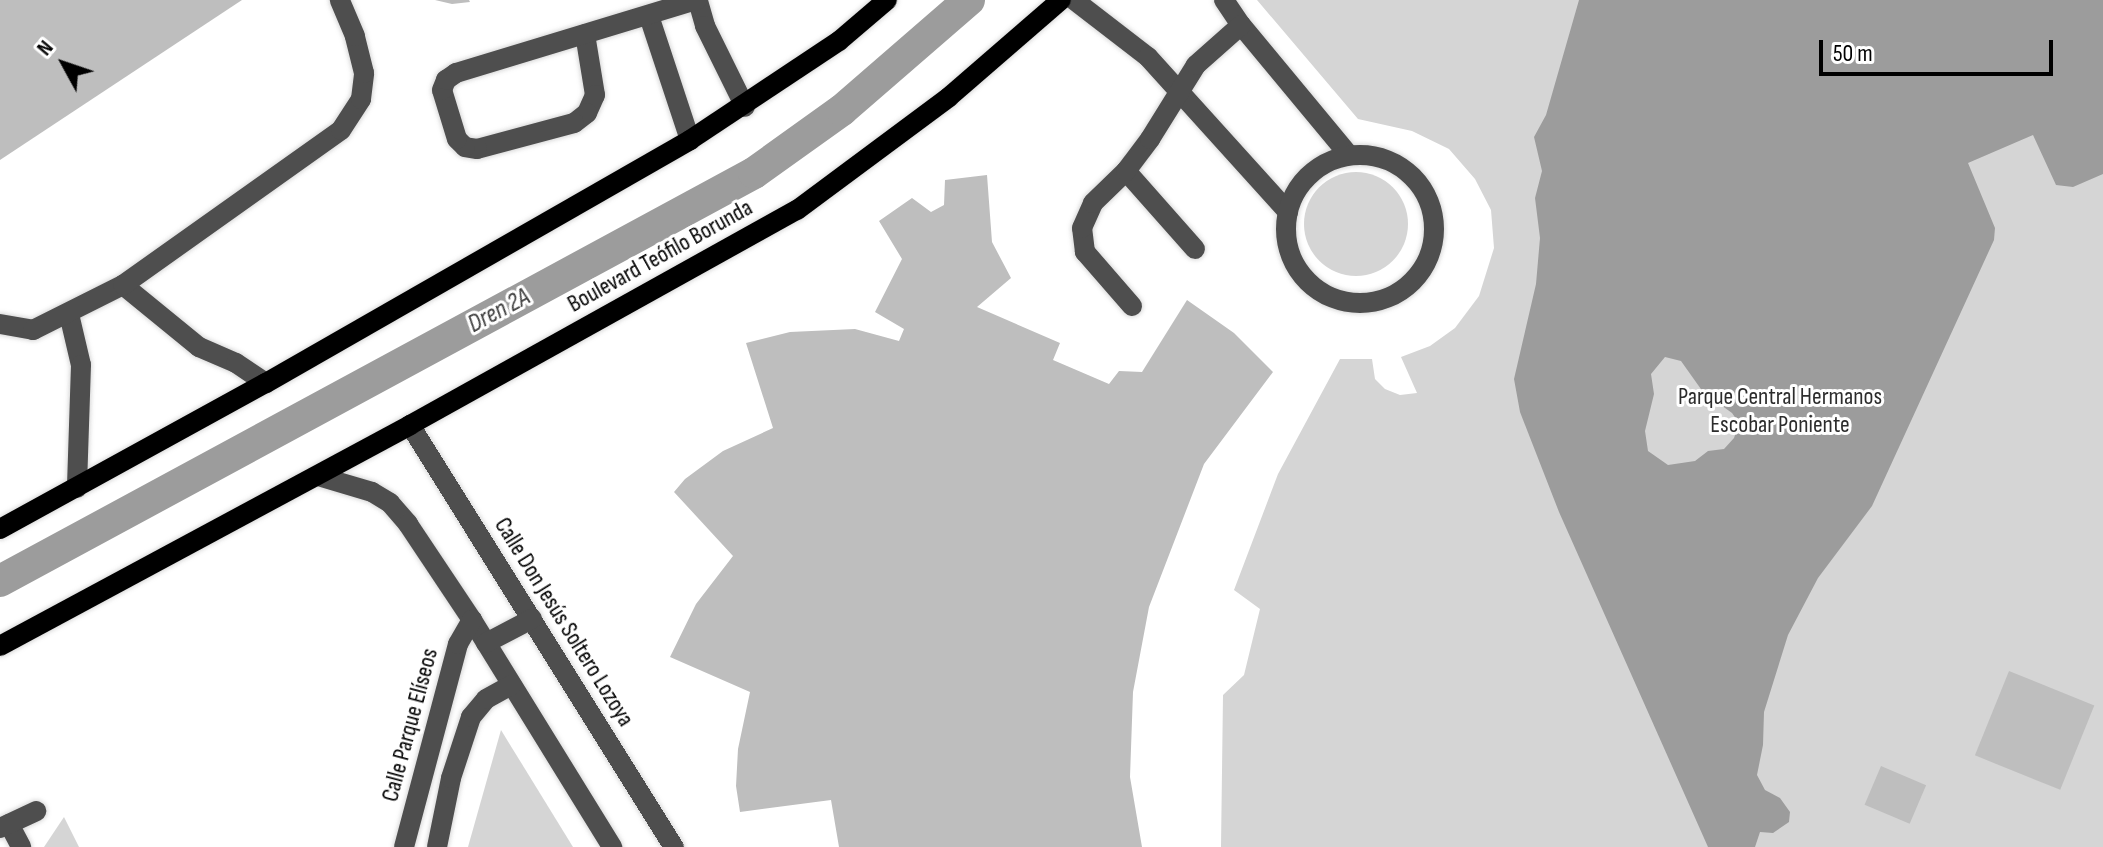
<!DOCTYPE html>
<meta charset="utf-8">
<style>
body{margin:0}
#map{position:relative;width:2103px;height:847px;overflow:hidden;background:#fff;font-family:"Sofia Sans Condensed",sans-serif}
div>[style]{position:absolute}
[style*='--x']{left:calc(var(--x)*1px);top:calc(var(--y)*1px);width:calc(var(--w)*1px);rotate:calc(var(--a)*1deg)}
.green>*{inset:0;background:#d5d5d5}
.round{border-radius:50%}
.water>*{inset:0;background:#9c9c9c}
.canal>*{height:32px;margin:-16px;padding:0 16px;transform-origin:16px;border-radius:16px;background:#9c9c9c}
.building>*{inset:0;background:#bebebe;transform-origin:0 0}
.roads{filter:drop-shadow(0 0 2px #dbdbdb) drop-shadow(0 0 2px #dbdbdb)}
.minor>*{height:20px;margin:-10px;padding:0 10px;transform-origin:10px;border-radius:10px;background:#4e4e4e}
.minor>.ring{margin:-10px;padding:0;box-sizing:content-box;background:none;border:20px solid #4e4e4e;border-radius:50%}
.major>*{height:20px;margin:-10px;padding:0 10px;transform-origin:10px;border-radius:10px;background:#000}
span{translate:-50% -50%;white-space:nowrap;text-align:center;line-height:1.15;-webkit-text-stroke:6px #fff;paint-order:stroke}
.street-label{font-size:24px;color:#000}
.park-label{font-size:24px;color:#2c2c2c}
.water-label{font-size:26px;color:#3d3d3d;font-style:italic}
.north{position:absolute;left:24px;top:24px;width:80px;height:80px;-webkit-text-stroke:6px #fff;paint-order:stroke;rotate:310deg;font-size:22px;font-weight:700;line-height:32px;text-align:center;color:#000}
.north::after{content:'';display:block;margin:auto;width:28px;height:36px;background:#000;clip-path:polygon(50% 0,100% 100%,50% 72%,0 100%)}
.scale{position:absolute;left:1819px;top:40px;width:234px;height:36px;box-sizing:border-box;border:4px solid #000;border-top:0;padding-left:10px;font-size:24px;line-height:28px;white-space:nowrap;color:#000;-webkit-text-stroke:6px #fff;paint-order:stroke}
</style>
<div id="map">
<div class="green">
<i style="clip-path:polygon(1257px 0,2103px 0,2103px 847px,1221px 847px,1223px 695px,1244px 675px,1260px 609px,1234px 590px,1278px 474px,1340px 359px,1372px 359px,1375px 379px,1385px 389px,1400px 395px,1417px 393px,1401px 357px,1430px 346px,1455px 328px,1479px 296px,1494px 248px,1491px 210px,1475px 179px,1449px 149px,1412px 131px,1358px 119px)"></i>
<i class="round" style="left:1304px;top:172px;width:104px;height:104px"></i>
<i style="clip-path:polygon(501px 730px,573px 847px,468px 847px)"></i>
<i style="clip-path:polygon(64px 817px,79px 847px,44px 847px)"></i>
</div>
<div class="water">
<i style="clip-path:polygon(evenodd,1579px 0,2103px 0,2103px 174px,2073px 187px,2056px 185px,2033px 135px,1968px 163px,1995px 228px,1994px 240px,1872px 506px,1818px 578px,1788px 635px,1764px 712px,1763px 745px,1757px 775px,1765px 790px,1780px 798px,1790px 812px,1789px 822px,1773px 833px,1760px 832px,1755px 847px,1708px 847px,1559px 512px,1520px 412px,1514px 379px,1536px 284px,1540px 238px,1535px 198px,1542px 171px,1534px 137px,1546px 115px,1579px 0,1665px 357px,1681px 361px,1703px 392px,1732px 413px,1739px 423px,1734px 438px,1724px 449px,1708px 451px,1695px 461px,1668px 465px,1648px 451px,1645px 431px,1654px 394px,1651px 374px,1665px 357px)"></i>
</div>
<div class="canal">
<i style="--x:0;--y:581;--w:857;--a:-28.42"></i>
<i style="--x:754;--y:173;--w:108;--a:-35.6"></i>
<i style="--x:842;--y:110;--w:168;--a:-40.9"></i>
</div>
<div class="building">
<i style="clip-path:polygon(0 0,242px 0,0 160px)"></i>
<i style="clip-path:polygon(435px 0,469px 0,470px 2px,452px 4px)"></i>
<i style="clip-path:polygon(987px 175px,992px 242px,1011px 278px,977px 307px,1060px 343px,1053px 360px,1109px 384px,1119px 371px,1142px 372px,1187px 300px,1234px 333px,1273px 372px,1204px 464px,1149px 607px,1133px 692px,1130px 777px,1142px 847px,839px 847px,831px 800px,740px 812px,736px 786px,738px 749px,750px 692px,670px 657px,696px 604px,733px 556px,674px 492px,685px 479px,723px 451px,773px 428px,746px 343px,790px 332px,855px 329px,899px 341px,904px 329px,875px 312px,902px 259px,879px 221px,912px 198px,931px 212px,944px 205px,945px 180px)"></i>
<i style="left:2009px;top:671px;width:92px;height:91px;rotate:22deg"></i>
<i style="left:1881px;top:766px;width:49px;height:42px;rotate:23deg"></i>
</div>
<div class="roads">
<div class="minor">
<i style="--x:1074;--y:0;--w:93;--a:37.6"></i>
<i style="--x:1148;--y:57;--w:209;--a:47.9"></i>
<i style="--x:1224;--y:0;--w:30;--a:56"></i>
<i style="--x:1241;--y:25;--w:169;--a:50.3"></i>
<i style="--x:698;--y:1;--w:26;--a:74"></i>
<i style="--x:705;--y:26;--w:90;--a:63.7"></i>
<i style="--x:649;--y:16;--w:131;--a:71.7"></i>
<i style="--x:585;--y:34;--w:62;--a:80.7"></i>
<i style="--x:595;--y:95;--w:20;--a:114"></i>
<i style="--x:587;--y:113;--w:16;--a:142"></i>
<i style="--x:574;--y:123;--w:100;--a:165"></i>
<i style="--x:477;--y:149;--w:12;--a:-171"></i>
<i style="--x:465;--y:147;--w:11;--a:-135"></i>
<i style="--x:457;--y:139;--w:51;--a:-107"></i>
<i style="--x:442;--y:90;--w:11;--a:-68"></i>
<i style="--x:446;--y:80;--w:12;--a:-35"></i>
<i style="--x:456;--y:73;--w:252;--a:-16.9"></i>
<i class="ring" style="left:1286px;top:155px;width:128px;height:128px"></i>
<i style="--x:1126;--y:171;--w:104;--a:48.5"></i>
<i style="--x:123;--y:285;--w:98;--a:39.2"></i>
<i style="--x:199;--y:347;--w:40;--a:23.4"></i>
<i style="--x:236;--y:363;--w:36;--a:34"></i>
<i style="--x:1132;--y:306;--w:72;--a:-131"></i>
<i style="--x:1085;--y:252;--w:24;--a:-97"></i>
<i style="--x:1082;--y:228;--w:27;--a:-66"></i>
<i style="--x:1093;--y:203;--w:46;--a:-44.1"></i>
<i style="--x:1126;--y:171;--w:40;--a:-53"></i>
<i style="--x:1150;--y:139;--w:87;--a:-58.1"></i>
<i style="--x:1196;--y:65;--w:60;--a:-41.6"></i>
<i style="--x:69;--y:314;--w:52;--a:76.8"></i>
<i style="--x:81;--y:365;--w:123;--a:91.9"></i>
<i style="--x:0;--y:324;--w:34;--a:10"></i>
<i style="--x:33;--y:330;--w:101;--a:-26.6"></i>
<i style="--x:123;--y:285;--w:267;--a:-35.4"></i>
<i style="--x:341;--y:130;--w:37;--a:-57"></i>
<i style="--x:361;--y:99;--w:26;--a:-83"></i>
<i style="--x:364;--y:73;--w:38;--a:-104"></i>
<i style="--x:355;--y:36;--w:39;--a:-113"></i>
<i style="--x:410;--y:425;--w:498;--a:58"></i>
<i style="--x:318;--y:476;--w:56;--a:16.5"></i>
<i style="--x:372;--y:492;--w:21;--a:31"></i>
<i style="--x:390;--y:503;--w:28;--a:49"></i>
<i style="--x:408;--y:524;--w:115;--a:56.3"></i>
<i style="--x:472;--y:620;--w:267;--a:58.3"></i>
<i style="--x:486;--y:643;--w:52;--a:-27.6"></i>
<i style="--x:9;--y:824;--w:26;--a:62"></i>
<i style="--x:0;--y:828;--w:40;--a:-25"></i>
<i style="--x:404;--y:847;--w:210;--a:-75.1"></i>
<i style="--x:458;--y:644;--w:28;--a:-60"></i>
<i style="--x:437;--y:847;--w:70;--a:-78.5"></i>
<i style="--x:451;--y:778;--w:64;--a:-71.8"></i>
<i style="--x:471;--y:717;--w:23;--a:-50"></i>
<i style="--x:486;--y:699;--w:29;--a:-29"></i>
</div>
<div class="major">
<i style="--x:0;--y:529;--w:303;--a:-28.8"></i>
<i style="--x:266;--y:383;--w:489;--a:-29.8"></i>
<i style="--x:690;--y:140;--w:179;--a:-33.6"></i>
<i style="--x:839;--y:41;--w:63;--a:-40.5"></i>
<i style="--x:0;--y:646;--w:466;--a:-28.3"></i>
<i style="--x:410;--y:425;--w:443;--a:-29.1"></i>
<i style="--x:797;--y:210;--w:189;--a:-36.6"></i>
<i style="--x:949;--y:97;--w:148;--a:-40.9"></i>
</div>
</div>
<div class="street-label">
<span style="left:660px;top:256px;rotate:-29deg">Boulevard Teófilo Borunda</span>
<span style="left:564px;top:622px;rotate:58deg">Calle Don Jesús Soltero Lozoya</span>
<span style="left:410px;top:725px;rotate:-75deg">Calle Parque Elíseos</span>
</div>
<div class="park-label">
<span style="left:1780px;top:411px">Parque Central Hermanos<br>Escobar Poniente</span>
</div>
<div class="water-label">
<span style="left:499px;top:311px;rotate:-28deg">Dren 2A</span>
</div>
<div class="north">N</div>
<div class="scale">50 m</div>
</div>
